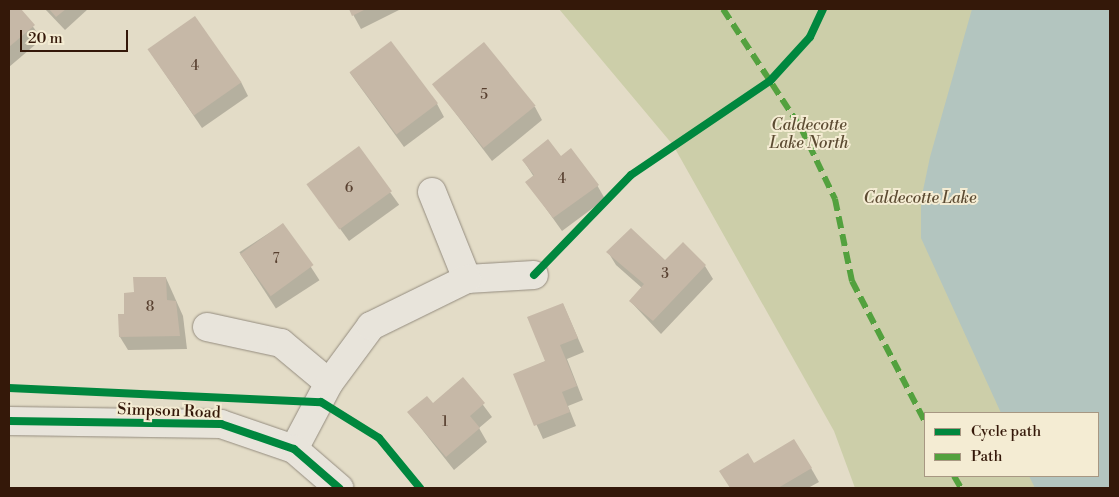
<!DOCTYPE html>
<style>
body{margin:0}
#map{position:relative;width:1119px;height:497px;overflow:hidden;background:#e3dcc7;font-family:"Libre Bodoni",serif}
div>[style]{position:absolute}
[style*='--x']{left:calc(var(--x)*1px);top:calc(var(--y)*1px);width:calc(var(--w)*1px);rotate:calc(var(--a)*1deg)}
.green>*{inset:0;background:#cccea9}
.water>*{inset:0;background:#b3c5bf}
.shadow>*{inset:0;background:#0003;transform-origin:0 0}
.building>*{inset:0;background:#c6b8a7;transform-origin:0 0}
.roads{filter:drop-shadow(0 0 1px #948c7f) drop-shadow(0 0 1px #948c7f)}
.street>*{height:28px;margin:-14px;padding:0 14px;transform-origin:14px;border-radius:14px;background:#e8e4db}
.secondary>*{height:28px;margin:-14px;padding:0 14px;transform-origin:14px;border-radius:14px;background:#e8e4db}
.quiet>*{height:6px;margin-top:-3px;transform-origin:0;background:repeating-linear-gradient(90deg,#53a13e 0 12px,transparent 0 18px)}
.cycleway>*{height:8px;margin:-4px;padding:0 4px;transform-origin:4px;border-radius:4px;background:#00873e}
span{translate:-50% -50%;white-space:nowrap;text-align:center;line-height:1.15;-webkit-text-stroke:4px #f4ecd3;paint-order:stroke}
.number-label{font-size:14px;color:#584030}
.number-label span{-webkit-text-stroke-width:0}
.park-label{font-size:16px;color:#5c4b32;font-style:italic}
.street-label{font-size:16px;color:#341809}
.frame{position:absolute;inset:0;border:10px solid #341809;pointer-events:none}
.legend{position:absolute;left:924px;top:412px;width:175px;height:65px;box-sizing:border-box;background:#f4ecd3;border:1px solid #a79782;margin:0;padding:6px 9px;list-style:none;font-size:15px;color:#341809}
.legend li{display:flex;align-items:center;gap:10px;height:25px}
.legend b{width:25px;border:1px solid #a79782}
.scale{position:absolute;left:20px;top:30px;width:108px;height:22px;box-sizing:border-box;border:2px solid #341809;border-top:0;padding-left:6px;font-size:15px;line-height:18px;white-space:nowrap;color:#341809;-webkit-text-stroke:4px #f4ecd3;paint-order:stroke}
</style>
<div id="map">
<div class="green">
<i style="clip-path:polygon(evenodd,559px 9px,1110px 9px,1110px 488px,855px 488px,834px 431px,673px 145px,559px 9px,925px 413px,1098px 413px,1098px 476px,925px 476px,925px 413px)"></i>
</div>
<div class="water">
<i style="clip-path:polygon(972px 9px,1110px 9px,1110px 488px,1035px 488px,1029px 476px,1098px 476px,1098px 413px,1001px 413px,921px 238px,921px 200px,930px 157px)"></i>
</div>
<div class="shadow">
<i style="clip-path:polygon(9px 9px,20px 9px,42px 39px,9px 67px)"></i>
<i style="clip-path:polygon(45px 9px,88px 9px,65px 30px)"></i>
<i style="clip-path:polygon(350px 9px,401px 9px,361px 29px)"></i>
<i style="clip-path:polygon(149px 50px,241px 82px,248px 96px,202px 128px)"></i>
<i style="clip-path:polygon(350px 73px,437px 104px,444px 117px,404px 147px)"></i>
<i style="clip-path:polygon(434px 85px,535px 107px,542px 120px,492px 161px)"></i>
<i style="left:358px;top:148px;width:70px;height:62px;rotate:54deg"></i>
<i style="clip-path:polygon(561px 158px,597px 185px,605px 199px,562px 231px,527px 182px,534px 177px,523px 160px)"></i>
<i style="left:283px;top:224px;width:67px;height:52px;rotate:57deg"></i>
<i style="clip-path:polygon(608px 252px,705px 266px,713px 279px,661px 334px,631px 302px,642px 288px,616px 265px)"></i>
<i style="clip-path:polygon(166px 278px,183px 316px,187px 349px,128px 350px,120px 337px,135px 293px)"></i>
<i style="clip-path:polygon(563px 304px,584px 352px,567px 359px,583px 400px,568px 406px,576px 426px,543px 439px,514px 375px,546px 361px)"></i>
<i style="clip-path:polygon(463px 378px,492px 417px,479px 428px,487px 442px,454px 470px,409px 413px,433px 404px)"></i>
<i style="clip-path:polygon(753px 464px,811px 468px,819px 482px,808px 488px,731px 488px,721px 471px)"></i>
</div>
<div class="building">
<i style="clip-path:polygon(9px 9px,21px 9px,35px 25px,9px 47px)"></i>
<i style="clip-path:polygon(49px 9px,66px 9px,56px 17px)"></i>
<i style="clip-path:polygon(349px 9px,366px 9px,352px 16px)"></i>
<i style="left:195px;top:16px;width:81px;height:58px;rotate:55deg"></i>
<i style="left:391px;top:41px;width:78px;height:52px;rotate:53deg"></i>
<i style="left:484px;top:42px;width:82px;height:67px;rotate:51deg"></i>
<i style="clip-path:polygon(548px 139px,561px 156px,571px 148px,599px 185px,553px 218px,525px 182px,534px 175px,522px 160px)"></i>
<i style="left:359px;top:146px;width:56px;height:65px;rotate:54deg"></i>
<i style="left:283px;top:223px;width:52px;height:53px;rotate:54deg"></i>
<i style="clip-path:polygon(631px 228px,665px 260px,683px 242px,706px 265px,653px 321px,629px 301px,644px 284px,606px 252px)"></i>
<i style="clip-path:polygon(133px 277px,166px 277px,167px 300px,176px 301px,180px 336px,119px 337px,118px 314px,124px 314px,124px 293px,134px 292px)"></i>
<i style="clip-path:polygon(563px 303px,578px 338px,560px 345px,577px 386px,562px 392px,570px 412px,534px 426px,513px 374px,545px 361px,527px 317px)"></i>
<i style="clip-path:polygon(463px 377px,485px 403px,470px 416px,480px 428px,446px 457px,407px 412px,427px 396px,433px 403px)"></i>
<i style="clip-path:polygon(794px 439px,812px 468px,778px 488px,730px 488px,719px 471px,748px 453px,754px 463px)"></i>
</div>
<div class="roads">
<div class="street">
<i style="--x:432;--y:192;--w:94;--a:68.1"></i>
<i style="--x:467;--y:279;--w:67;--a:-3.4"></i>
<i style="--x:207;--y:327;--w:76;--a:12.2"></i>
<i style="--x:281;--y:343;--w:62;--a:39.8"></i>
<i style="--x:294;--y:449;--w:75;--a:-62.1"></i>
<i style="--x:329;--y:383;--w:71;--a:-53.6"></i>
<i style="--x:371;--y:326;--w:107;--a:-26.1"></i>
</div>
<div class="secondary">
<i style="--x:9;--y:421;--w:212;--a:0.8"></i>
<i style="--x:221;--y:424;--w:77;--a:18.9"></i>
<i style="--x:294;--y:449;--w:60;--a:40.9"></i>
</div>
</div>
<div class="quiet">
<i style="--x:723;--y:9;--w:142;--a:56.8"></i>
<i style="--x:801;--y:128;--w:79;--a:64.4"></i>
<i style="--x:835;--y:199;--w:84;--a:78.3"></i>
<i style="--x:852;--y:281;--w:159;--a:62.6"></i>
<i style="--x:954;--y:476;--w:14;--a:60"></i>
</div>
<div class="cycleway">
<i style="--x:534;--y:275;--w:139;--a:-45.9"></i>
<i style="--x:631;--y:175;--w:168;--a:-34.1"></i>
<i style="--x:770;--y:81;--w:59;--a:-47.7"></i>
<i style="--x:810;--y:37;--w:31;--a:-65"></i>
<i style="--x:9;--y:388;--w:312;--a:2.6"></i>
<i style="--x:321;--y:402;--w:68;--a:31.8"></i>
<i style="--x:379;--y:438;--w:65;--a:50.6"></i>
<i style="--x:9;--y:421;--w:212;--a:0.8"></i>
<i style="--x:221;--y:424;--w:77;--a:18.9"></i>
<i style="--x:294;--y:449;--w:60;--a:40.9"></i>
</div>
<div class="number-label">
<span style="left:195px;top:66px">4</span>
<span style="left:484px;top:95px">5</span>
<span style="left:562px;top:179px">4</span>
<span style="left:349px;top:188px">6</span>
<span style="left:276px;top:259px">7</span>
<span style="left:665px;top:274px">3</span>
<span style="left:150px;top:307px">8</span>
<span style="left:445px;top:422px">1</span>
</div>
<div class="park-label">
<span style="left:809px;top:134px">Caldecotte<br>Lake North</span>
<span style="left:920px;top:198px">Caldecotte Lake</span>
</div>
<div class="street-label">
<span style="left:169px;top:411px;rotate:2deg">Simpson Road</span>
</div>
<div class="frame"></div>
<ul class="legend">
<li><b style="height:6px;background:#00873e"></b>Cycle path</li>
<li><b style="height:6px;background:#53a13e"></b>Path</li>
</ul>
<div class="scale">20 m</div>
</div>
